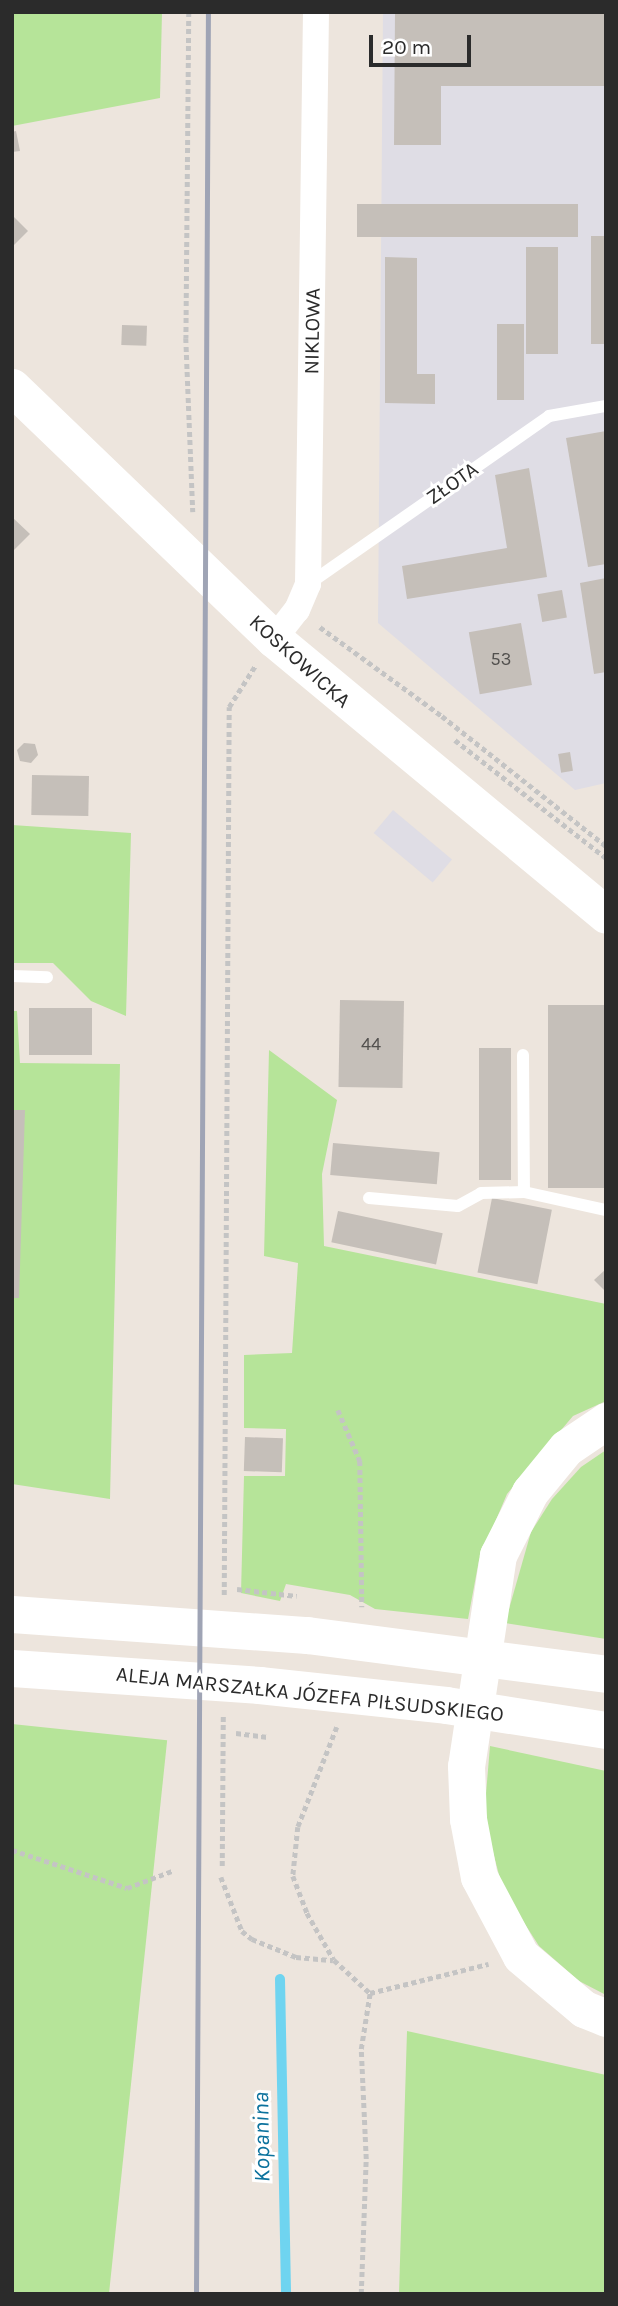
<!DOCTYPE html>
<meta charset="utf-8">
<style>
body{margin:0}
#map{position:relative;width:618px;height:2306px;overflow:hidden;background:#ede5dd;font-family:Karla,sans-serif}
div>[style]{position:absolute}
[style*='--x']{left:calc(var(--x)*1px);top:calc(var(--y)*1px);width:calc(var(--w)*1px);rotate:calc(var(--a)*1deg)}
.industrial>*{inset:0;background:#dfdde5;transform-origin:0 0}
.green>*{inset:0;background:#b6e499;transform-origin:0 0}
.stream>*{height:10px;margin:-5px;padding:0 5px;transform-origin:5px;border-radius:5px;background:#6fd4f0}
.building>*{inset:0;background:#c5bfb9;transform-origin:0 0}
.path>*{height:4.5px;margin-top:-2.25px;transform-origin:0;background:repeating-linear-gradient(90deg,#c4c4c4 0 5px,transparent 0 8.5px)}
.lane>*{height:12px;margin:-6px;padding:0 6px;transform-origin:6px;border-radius:6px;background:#fff}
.street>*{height:26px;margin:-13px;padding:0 13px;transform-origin:13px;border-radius:13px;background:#fff}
.secondary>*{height:37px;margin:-18.5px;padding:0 18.5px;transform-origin:18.5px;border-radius:18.5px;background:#fff}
.rail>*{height:5px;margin:-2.5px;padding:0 2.5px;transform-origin:2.5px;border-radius:2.5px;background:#9fa4b5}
span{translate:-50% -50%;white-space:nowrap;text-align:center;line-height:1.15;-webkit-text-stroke:6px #fff;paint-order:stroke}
.number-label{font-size:18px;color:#52504e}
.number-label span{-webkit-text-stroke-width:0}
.street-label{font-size:21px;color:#2b2b2b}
.water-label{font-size:23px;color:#0c729d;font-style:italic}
.frame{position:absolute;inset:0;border:14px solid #2b2b2b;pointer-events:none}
.scale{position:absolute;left:369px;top:35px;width:102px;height:32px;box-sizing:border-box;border:4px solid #2b2b2b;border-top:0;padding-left:9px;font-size:21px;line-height:24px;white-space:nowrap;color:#2b2b2b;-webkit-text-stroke:5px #fff;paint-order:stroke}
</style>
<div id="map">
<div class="industrial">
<i style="clip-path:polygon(383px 12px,606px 12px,606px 783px,575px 790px,378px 623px)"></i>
<i style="left:393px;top:810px;width:77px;height:30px;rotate:40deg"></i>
</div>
<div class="green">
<i style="clip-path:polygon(12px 12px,162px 12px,160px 98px,12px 126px)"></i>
<i style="clip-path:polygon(12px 825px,131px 833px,126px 1016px,91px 1001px,53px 963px,12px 963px)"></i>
<i style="clip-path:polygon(12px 1011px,17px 1011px,20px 1063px,120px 1064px,110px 1499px,12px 1484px)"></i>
<i style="clip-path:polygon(269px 1050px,337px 1100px,322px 1174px,324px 1246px,606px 1304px,606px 1401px,573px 1416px,507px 1494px,479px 1560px,468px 1619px,375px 1609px,350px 1595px,286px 1584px,280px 1601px,241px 1593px,244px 1476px,285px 1476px,286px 1429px,244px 1428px,244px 1355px,292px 1353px,298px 1263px,264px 1256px)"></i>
<i style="clip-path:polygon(606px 1450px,606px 1639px,505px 1623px,531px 1532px,552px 1499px,581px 1467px)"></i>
<i style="left:12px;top:1724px;width:156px;height:570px;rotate:6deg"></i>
<i style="clip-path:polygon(490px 1746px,606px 1771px,606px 1995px,579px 1981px,539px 1946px,503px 1890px,484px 1818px)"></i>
<i style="clip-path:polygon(407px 2031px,606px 2075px,606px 2294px,399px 2294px)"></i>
</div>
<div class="stream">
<i style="--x:280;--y:1979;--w:315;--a:88.9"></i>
</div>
<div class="building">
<i style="clip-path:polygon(395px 12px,606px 12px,606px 86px,441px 86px,441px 145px,394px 145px)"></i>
<i style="clip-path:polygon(16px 131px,20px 151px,12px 152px,12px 132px)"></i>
<i style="left:357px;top:204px;width:221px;height:33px"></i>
<i style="clip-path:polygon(12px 215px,28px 231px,12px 247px)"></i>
<i style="left:591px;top:236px;width:15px;height:108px"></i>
<i style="left:526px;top:247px;width:32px;height:107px"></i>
<i style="clip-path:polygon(385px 257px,417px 258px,417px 374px,435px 374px,435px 404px,385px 403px)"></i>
<i style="left:497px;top:324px;width:27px;height:76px"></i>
<i style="left:122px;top:325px;width:25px;height:20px;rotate:2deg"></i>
<i style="clip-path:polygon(606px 431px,606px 564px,588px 567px,566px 438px)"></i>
<i style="clip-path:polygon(529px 468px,547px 577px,407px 599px,402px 566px,507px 548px,495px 475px)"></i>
<i style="clip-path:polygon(12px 517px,30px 534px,12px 552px)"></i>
<i style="clip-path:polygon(606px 578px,606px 672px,594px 674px,580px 583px)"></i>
<i style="left:562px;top:590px;width:28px;height:25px;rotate:80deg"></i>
<i style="left:521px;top:623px;width:63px;height:53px;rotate:80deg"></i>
<i style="clip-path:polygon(24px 743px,35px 744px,38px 755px,31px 763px,20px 761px,17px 750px)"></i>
<i style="left:570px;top:752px;width:19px;height:12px;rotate:81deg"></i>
<i style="left:32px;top:775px;width:57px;height:40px;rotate:1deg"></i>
<i style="left:340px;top:1000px;width:64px;height:87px;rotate:1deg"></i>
<i style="left:606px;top:1005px;width:183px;height:58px;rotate:90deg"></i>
<i style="left:92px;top:1008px;width:47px;height:63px;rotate:90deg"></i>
<i style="left:479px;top:1048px;width:32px;height:132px"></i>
<i style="clip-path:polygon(12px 1110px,25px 1110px,19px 1298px,12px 1298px)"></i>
<i style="left:333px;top:1143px;width:107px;height:32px;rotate:5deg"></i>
<i style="left:492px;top:1198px;width:61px;height:76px;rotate:11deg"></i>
<i style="left:338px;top:1211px;width:107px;height:32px;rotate:12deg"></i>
<i style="clip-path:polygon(606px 1269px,606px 1292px,594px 1280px)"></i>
<i style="left:245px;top:1437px;width:38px;height:34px;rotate:2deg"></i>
</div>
<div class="path">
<i style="--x:189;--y:12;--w:326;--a:90.5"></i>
<i style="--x:186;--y:338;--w:174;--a:87.7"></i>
<i style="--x:320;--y:627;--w:151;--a:36.1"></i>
<i style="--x:442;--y:716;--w:209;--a:38.4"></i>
<i style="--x:455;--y:740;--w:192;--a:38"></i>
<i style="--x:338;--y:1410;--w:56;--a:66.7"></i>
<i style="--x:360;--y:1461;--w:146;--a:89.2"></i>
<i style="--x:237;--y:1589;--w:60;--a:6.7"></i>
<i style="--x:224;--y:1595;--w:888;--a:-89.68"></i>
<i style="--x:229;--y:707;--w:49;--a:-57.6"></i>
<i style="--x:337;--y:1727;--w:107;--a:111.3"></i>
<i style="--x:298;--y:1827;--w:49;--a:95.8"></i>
<i style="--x:293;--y:1876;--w:40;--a:69"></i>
<i style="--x:307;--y:1913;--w:54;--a:60.1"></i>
<i style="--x:334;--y:1960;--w:49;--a:42.5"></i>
<i style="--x:236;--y:1733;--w:32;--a:7"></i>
<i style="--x:12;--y:1850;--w:121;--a:18.3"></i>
<i style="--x:127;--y:1888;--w:48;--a:-20.7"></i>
<i style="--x:222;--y:1866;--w:151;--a:-89.6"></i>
<i style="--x:221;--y:1877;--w:58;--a:68.7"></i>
<i style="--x:242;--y:1931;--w:13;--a:39"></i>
<i style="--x:252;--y:1939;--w:48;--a:22.2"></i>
<i style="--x:296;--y:1957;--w:37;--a:5"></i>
<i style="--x:361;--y:2294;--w:135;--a:-87.9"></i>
<i style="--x:366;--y:2159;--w:110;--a:-92.6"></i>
<i style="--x:361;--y:2049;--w:57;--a:-80.9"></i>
<i style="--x:370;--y:1993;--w:122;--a:-13.8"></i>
</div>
<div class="lane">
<i style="--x:310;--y:583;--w:292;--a:-34.9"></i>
<i style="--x:549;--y:416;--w:58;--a:-10"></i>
<i style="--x:12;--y:976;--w:35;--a:2"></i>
<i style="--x:523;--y:1055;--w:137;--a:89.6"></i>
<i style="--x:524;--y:1192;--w:84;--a:12.4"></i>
<i style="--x:369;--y:1198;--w:89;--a:5.1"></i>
<i style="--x:458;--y:1206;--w:26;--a:-29"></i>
<i style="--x:481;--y:1193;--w:43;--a:-1.3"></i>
</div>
<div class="street">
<i style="--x:274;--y:639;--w:37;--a:-52"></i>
<i style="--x:297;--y:610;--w:28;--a:-67"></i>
<i style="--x:308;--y:584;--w:572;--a:-89.2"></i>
</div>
<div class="secondary">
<i style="--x:12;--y:387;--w:364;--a:43.9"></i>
<i style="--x:274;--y:639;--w:432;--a:39.7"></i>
<i style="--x:606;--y:1421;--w:48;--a:146"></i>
<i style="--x:566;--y:1448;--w:57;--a:129.3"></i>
<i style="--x:530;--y:1492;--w:71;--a:116.9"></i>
<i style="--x:498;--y:1555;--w:213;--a:98.6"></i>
<i style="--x:466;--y:1766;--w:53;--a:87.8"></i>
<i style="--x:468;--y:1819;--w:59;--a:79.3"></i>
<i style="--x:479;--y:1877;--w:89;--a:62"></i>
<i style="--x:521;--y:1956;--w:82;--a:40.1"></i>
<i style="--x:584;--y:2009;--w:24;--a:22"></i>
<i style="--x:12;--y:1614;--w:296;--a:4.1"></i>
<i style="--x:307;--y:1635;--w:302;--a:7.4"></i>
<i style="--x:12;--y:1668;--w:248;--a:3.9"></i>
<i style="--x:259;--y:1685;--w:188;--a:6.1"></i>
<i style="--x:446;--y:1705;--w:162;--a:8.9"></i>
</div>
<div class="rail">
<i style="--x:196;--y:2294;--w:2282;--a:-89.7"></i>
</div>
<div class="number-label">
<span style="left:501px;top:659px">53</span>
<span style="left:371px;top:1044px">44</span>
</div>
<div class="street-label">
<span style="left:312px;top:331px;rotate:-89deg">NIKLOWA</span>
<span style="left:452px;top:483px;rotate:-35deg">ZŁOTA</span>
<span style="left:300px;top:661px;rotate:42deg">KOSKOWICKA</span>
<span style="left:310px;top:1694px;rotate:6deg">ALEJA MARSZAŁKA JÓZEFA PIŁSUDSKIEGO</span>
</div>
<div class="water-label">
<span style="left:262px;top:2137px;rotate:-91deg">Kopanina</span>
</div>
<div class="frame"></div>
<div class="scale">20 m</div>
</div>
